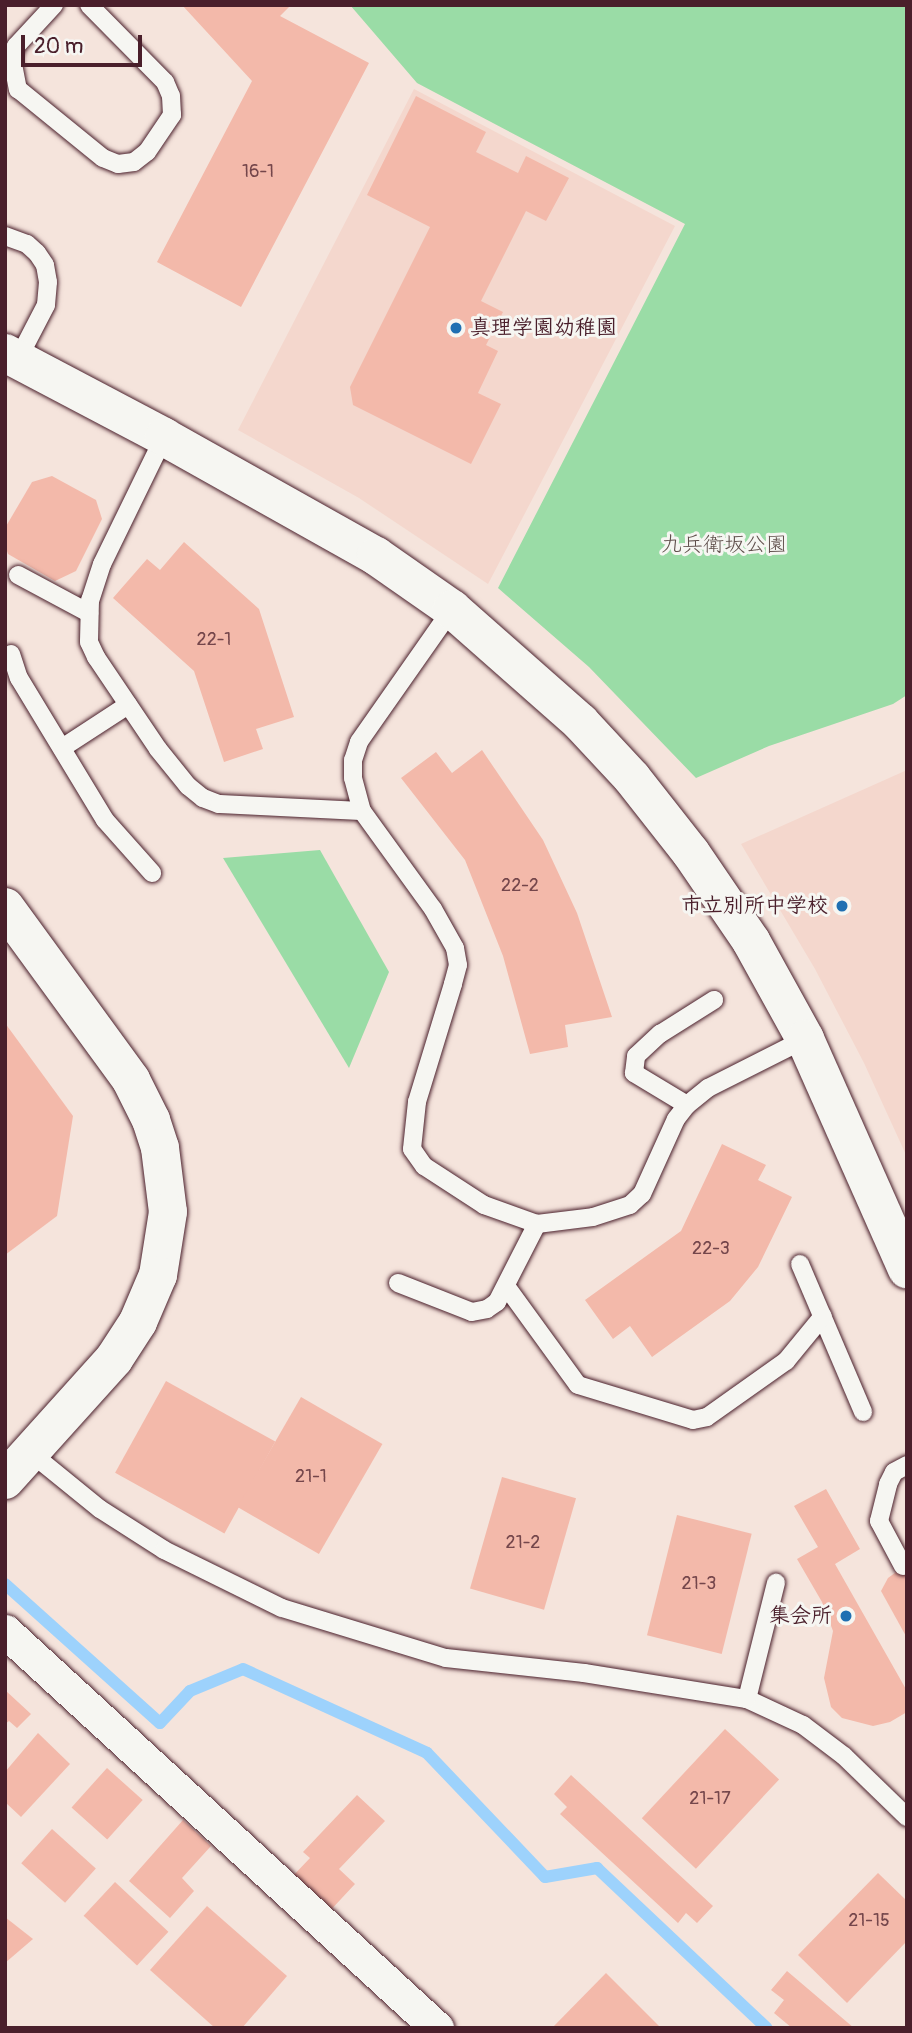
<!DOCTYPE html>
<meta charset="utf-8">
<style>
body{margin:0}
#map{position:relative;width:912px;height:2033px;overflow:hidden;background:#f5e4dc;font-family:Pangolin,"Klee One",sans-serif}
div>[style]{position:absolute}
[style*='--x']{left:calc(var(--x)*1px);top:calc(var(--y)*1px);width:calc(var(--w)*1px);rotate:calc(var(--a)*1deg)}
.built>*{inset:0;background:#f4d7cd}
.green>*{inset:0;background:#9adca6}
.stream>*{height:12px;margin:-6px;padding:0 6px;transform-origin:6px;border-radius:6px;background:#9dd2fc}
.building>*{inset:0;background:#f3b9aa;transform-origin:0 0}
.roads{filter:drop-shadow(0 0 2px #4a1f2b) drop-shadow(0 0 2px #4a1f2b)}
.service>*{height:18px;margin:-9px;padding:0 9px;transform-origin:9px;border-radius:9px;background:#f6f6f2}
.minor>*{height:33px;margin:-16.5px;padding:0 16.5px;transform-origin:16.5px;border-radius:16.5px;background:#f6f6f2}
.tertiary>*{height:38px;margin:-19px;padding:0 19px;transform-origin:19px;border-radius:19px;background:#f6f6f2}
.dots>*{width:19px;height:19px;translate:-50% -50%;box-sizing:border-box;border:4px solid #f6f6f2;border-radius:50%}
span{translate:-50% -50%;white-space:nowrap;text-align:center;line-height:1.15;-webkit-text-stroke:6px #f6f6f2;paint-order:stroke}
.number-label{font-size:18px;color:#74464b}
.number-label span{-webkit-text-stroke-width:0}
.poi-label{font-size:21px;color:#4a1f2b;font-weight:700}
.left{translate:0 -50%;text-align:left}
.right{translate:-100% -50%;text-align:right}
.park-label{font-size:21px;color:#5e4e4a}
.frame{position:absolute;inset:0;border:7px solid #4a1f2b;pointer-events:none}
.scale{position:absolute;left:21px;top:35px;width:121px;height:32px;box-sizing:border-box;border:4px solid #4a1f2b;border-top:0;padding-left:9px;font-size:21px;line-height:24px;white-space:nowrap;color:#4a1f2b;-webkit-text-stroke:5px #f6f6f2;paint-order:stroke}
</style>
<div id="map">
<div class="built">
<i style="clip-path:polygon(414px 89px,675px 226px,488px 584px,359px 498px,238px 430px)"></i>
<i style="clip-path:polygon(907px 770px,907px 1157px,864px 1063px,815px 969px,741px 844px)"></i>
</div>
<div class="green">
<i style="clip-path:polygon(350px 5px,907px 5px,907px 695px,893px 704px,769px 746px,696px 778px,589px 667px,498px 588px,685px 224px,417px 83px)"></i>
<i style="clip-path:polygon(320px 850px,389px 972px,349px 1068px,223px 858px)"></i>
</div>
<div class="stream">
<i style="--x:5;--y:1584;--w:208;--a:41.9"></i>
<i style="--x:160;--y:1723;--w:44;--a:-46.8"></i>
<i style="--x:190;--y:1691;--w:57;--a:-22.5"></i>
<i style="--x:243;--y:1669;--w:202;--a:24.5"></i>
<i style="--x:427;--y:1753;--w:171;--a:46.4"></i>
<i style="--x:545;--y:1877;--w:53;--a:-9.8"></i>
<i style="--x:597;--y:1868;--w:233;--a:43.3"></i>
</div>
<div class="building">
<i style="clip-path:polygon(182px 5px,291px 5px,280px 16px,369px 63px,241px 307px,157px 262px,252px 81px)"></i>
<i style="clip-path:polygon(416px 96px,486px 132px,476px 152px,518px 173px,526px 156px,569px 178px,546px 221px,526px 211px,481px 301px,503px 312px,486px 345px,498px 351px,478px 393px,501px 404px,471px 464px,353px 405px,350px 387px,430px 227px,367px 195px)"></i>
<i style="clip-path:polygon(52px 476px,96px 500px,102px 519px,76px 571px,55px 581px,8px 554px,5px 545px,5px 528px,32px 482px)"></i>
<i style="clip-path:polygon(184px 542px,259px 609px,294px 717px,256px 729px,263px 749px,224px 762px,194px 671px,113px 598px,147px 559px,160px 570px)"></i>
<i style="clip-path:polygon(482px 750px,543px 840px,577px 913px,612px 1017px,565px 1025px,568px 1047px,530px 1054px,503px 956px,465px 860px,401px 778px,436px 752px,452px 773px)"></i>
<i style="clip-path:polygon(5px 1023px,73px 1116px,57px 1216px,5px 1255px)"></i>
<i style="clip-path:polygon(722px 1144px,766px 1165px,758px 1180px,792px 1197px,758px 1267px,730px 1301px,652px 1357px,630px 1326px,613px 1339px,585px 1300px,681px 1231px)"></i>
<i style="left:166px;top:1381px;width:125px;height:105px;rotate:29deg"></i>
<i style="left:301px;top:1397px;width:94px;height:127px;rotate:30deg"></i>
<i style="left:502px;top:1477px;width:77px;height:116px;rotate:16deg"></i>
<i style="clip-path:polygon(826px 1489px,860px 1549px,835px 1564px,907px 1691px,907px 1712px,890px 1722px,873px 1726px,842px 1718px,831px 1707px,824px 1678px,833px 1631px,822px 1602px,797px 1559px,818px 1547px,794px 1506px)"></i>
<i style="left:677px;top:1515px;width:77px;height:124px;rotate:14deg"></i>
<i style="clip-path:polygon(907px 1564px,907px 1638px,881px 1591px,888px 1578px)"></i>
<i style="clip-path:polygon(5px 1690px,31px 1714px,17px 1728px,9px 1721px,5px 1724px)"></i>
<i style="left:725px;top:1729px;width:74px;height:122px;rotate:43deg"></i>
<i style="clip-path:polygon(38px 1733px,70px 1764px,21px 1817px,5px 1802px,5px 1772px)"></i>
<i style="left:107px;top:1768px;width:48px;height:53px;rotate:42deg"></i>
<i style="clip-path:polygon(571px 1775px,713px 1906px,697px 1923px,686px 1913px,678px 1923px,560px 1814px,567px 1807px,554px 1794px)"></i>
<i style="clip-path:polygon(357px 1795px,385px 1821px,339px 1869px,355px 1884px,327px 1914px,290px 1879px,310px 1858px,303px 1852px)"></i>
<i style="clip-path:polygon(183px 1820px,211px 1846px,182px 1878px,194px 1891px,170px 1918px,129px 1881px)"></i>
<i style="left:52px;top:1829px;width:59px;height:46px;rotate:42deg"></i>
<i style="clip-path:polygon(878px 1873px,907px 1901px,907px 1941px,847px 2003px,798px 1955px)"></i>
<i style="left:115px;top:1882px;width:73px;height:46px;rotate:43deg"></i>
<i style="clip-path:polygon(207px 1906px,287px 1976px,242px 2028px,215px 2028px,150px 1970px)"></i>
<i style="clip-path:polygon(5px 1917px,33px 1939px,5px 1963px)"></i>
<i style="clip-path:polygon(787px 1971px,854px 2028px,792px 2028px,774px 2013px,784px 2000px,771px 1990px)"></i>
<i style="clip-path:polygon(606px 1973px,661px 2028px,552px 2028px)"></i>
</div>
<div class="roads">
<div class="service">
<i style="--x:54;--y:5;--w:56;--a:132.8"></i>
<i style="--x:16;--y:46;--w:14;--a:107"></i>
<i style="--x:12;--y:59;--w:31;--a:79"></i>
<i style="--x:18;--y:89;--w:109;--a:39.1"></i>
<i style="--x:103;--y:158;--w:16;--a:22"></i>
<i style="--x:118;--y:164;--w:16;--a:-7"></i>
<i style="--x:134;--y:162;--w:16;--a:-38"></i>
<i style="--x:147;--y:152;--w:45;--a:-56"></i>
<i style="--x:172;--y:115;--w:19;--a:-93"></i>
<i style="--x:171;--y:96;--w:15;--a:-113"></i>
<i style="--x:165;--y:82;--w:108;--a:-134.6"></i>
<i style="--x:5;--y:236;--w:23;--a:20"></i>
<i style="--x:27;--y:244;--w:13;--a:42"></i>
<i style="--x:37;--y:253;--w:14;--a:56"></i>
<i style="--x:45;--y:265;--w:17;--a:80"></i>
<i style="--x:48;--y:282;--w:23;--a:95"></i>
<i style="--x:46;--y:305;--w:61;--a:117.4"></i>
<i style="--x:164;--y:437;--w:141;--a:116"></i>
<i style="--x:102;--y:564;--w:38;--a:108"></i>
<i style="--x:90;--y:600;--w:42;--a:91.4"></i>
<i style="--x:89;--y:642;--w:17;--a:65"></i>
<i style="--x:96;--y:657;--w:111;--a:56"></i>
<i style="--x:158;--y:749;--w:48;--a:51"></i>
<i style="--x:188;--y:786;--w:19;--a:39"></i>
<i style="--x:203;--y:798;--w:17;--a:21"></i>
<i style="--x:219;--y:804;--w:143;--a:2.8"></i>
<i style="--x:18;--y:575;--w:81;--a:28.2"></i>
<i style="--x:452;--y:609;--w:162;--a:125"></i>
<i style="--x:359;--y:742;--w:19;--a:108"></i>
<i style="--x:353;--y:760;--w:18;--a:90"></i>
<i style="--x:353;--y:778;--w:34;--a:75"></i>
<i style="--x:362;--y:811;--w:121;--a:54.1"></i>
<i style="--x:433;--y:909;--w:45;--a:60.6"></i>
<i style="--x:455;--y:948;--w:17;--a:80"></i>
<i style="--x:458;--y:965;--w:20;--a:105"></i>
<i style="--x:453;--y:984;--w:123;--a:107"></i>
<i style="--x:417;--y:1102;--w:47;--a:96.1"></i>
<i style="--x:412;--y:1149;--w:21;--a:55"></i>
<i style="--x:424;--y:1166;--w:72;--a:33"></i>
<i style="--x:484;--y:1205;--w:56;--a:19.7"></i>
<i style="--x:537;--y:1224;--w:56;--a:-7.1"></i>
<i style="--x:593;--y:1217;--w:39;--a:-18"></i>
<i style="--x:630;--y:1205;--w:16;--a:-43"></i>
<i style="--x:642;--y:1194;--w:82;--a:-65.6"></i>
<i style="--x:676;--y:1119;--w:18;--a:-52"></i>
<i style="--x:687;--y:1105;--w:27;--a:-39"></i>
<i style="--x:708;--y:1088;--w:109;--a:-26.8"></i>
<i style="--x:11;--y:654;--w:25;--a:72"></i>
<i style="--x:19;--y:678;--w:166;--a:58.8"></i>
<i style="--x:105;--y:820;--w:71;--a:48.4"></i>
<i style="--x:62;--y:748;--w:79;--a:-33.1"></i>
<i style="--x:687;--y:1105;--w:62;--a:-148.9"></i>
<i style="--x:634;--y:1073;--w:17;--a:-83"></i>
<i style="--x:636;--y:1056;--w:33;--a:-43"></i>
<i style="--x:660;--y:1034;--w:64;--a:-32.2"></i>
<i style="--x:800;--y:1264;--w:161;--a:66.9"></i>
<i style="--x:398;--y:1283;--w:79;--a:21.4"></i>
<i style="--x:472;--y:1312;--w:15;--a:-11"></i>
<i style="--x:487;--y:1309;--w:12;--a:-35"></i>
<i style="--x:497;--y:1302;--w:88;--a:-62.9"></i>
<i style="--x:506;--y:1286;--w:122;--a:54"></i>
<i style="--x:578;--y:1385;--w:120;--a:16.9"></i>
<i style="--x:693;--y:1420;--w:14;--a:-12"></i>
<i style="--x:707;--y:1417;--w:97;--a:-35.3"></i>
<i style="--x:786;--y:1361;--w:58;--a:-50.6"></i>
<i style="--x:31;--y:1453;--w:89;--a:39.1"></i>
<i style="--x:100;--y:1509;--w:76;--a:32.6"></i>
<i style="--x:164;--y:1550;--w:131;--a:26.2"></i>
<i style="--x:282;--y:1608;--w:171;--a:17"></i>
<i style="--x:446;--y:1658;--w:139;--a:6.2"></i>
<i style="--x:584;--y:1673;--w:165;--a:9.1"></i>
<i style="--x:747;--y:1699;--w:62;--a:24.9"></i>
<i style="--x:803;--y:1725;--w:51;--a:37.1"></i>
<i style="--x:844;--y:1756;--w:88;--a:44.1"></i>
<i style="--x:903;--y:1566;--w:51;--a:-118.1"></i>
<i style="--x:879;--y:1521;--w:38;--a:-76"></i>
<i style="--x:888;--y:1484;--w:13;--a:-63"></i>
<i style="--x:894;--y:1472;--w:15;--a:-28"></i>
<i style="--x:747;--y:1699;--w:120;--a:-76"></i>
</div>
<div class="minor">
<i style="--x:5;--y:1631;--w:587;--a:42.58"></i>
</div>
<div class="tertiary">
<i style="--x:5;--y:353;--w:180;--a:27.8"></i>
<i style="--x:164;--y:437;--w:243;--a:29.3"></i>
<i style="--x:376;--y:556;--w:93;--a:34.9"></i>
<i style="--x:452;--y:609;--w:171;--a:41.4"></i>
<i style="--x:580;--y:722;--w:76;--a:47.1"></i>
<i style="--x:632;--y:778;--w:95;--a:51.8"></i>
<i style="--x:691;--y:853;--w:107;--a:55.7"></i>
<i style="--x:751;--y:941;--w:112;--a:61.1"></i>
<i style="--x:805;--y:1039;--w:252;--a:66.1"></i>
<i style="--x:5;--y:907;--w:214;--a:53.9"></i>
<i style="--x:131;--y:1080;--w:45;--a:63.4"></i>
<i style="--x:151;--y:1120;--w:29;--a:72"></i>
<i style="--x:160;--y:1148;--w:64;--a:82.9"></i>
<i style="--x:168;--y:1212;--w:64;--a:99"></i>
<i style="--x:158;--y:1275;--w:51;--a:113.1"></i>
<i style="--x:138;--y:1322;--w:44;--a:123"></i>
<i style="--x:114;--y:1359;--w:163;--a:132"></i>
</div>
</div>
<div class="dots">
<i style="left:456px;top:328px;background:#1f6fb2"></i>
<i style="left:842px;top:906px;background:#1f6fb2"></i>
<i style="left:846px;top:1616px;background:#1f6fb2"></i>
</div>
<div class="number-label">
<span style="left:258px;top:172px">16-1</span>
<span style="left:214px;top:640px">22-1</span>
<span style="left:520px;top:886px">22-2</span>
<span style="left:711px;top:1249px">22-3</span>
<span style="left:311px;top:1477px">21-1</span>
<span style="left:523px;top:1543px">21-2</span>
<span style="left:699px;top:1584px">21-3</span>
<span style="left:710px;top:1799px">21-17</span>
<span style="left:869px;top:1921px">21-15</span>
</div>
<div class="poi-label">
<span class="left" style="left:470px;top:328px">真理学園幼稚園</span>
<span class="right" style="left:828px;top:906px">市立別所中学校</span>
<span class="right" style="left:832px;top:1616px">集会所</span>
</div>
<div class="park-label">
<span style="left:724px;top:545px">九兵衛坂公園</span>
</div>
<div class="frame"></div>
<div class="scale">20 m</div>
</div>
